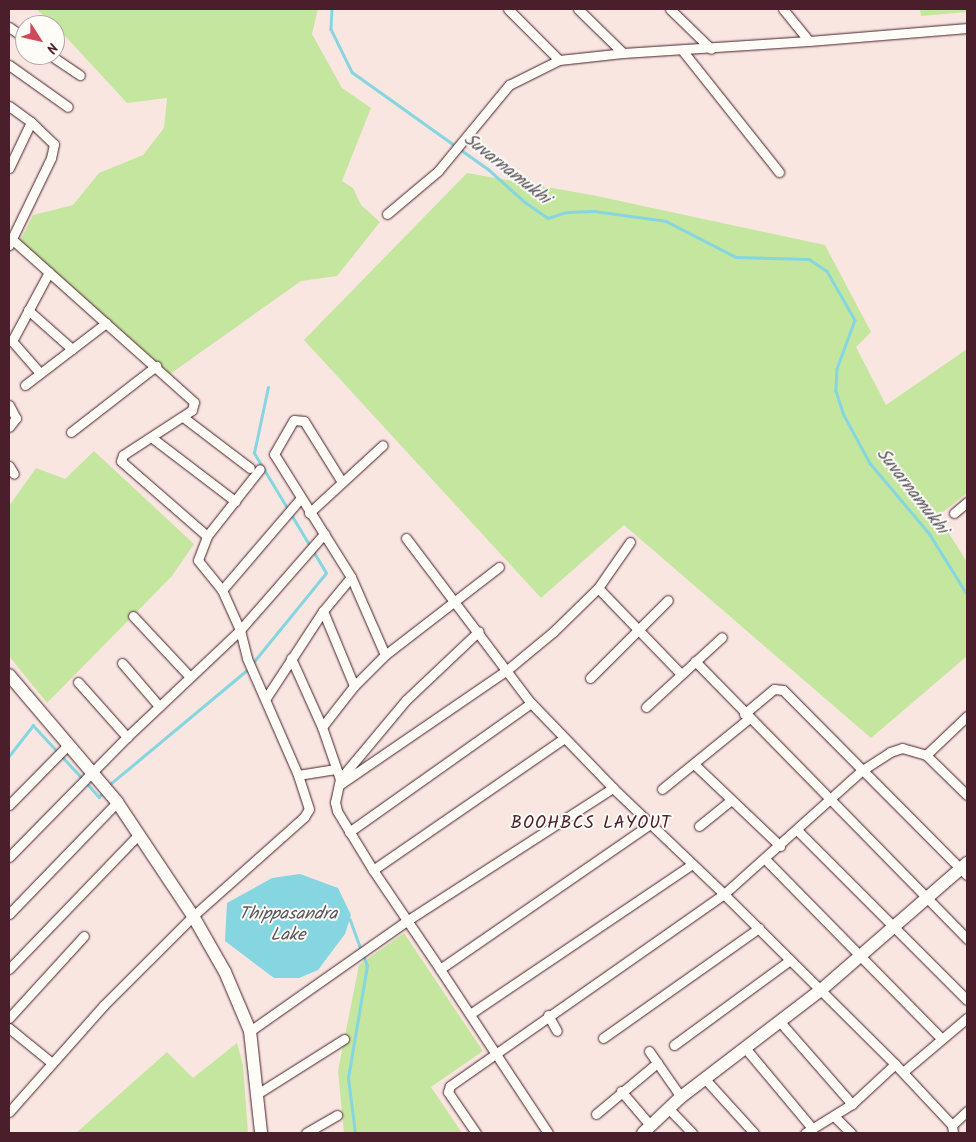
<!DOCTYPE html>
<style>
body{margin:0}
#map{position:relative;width:976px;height:1142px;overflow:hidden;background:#f9e6e1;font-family:Kalam,sans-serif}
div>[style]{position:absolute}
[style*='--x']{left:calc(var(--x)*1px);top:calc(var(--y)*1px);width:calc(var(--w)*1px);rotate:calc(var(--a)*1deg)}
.green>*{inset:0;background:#c5e69f}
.water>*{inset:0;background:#85d6e0}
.stream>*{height:2.5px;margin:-1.25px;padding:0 1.25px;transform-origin:1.25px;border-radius:1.25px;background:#85d6e0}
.roads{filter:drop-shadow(0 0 1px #4a1f2b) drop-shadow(0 0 1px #4a1f2b)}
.street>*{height:9px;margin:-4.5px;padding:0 4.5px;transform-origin:4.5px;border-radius:4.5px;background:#fdfcf7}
.secondary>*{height:12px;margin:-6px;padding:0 6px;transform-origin:6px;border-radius:6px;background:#fdfcf7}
span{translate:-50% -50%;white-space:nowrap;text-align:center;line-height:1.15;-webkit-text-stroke:4px #fdfcf7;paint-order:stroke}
.water-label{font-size:18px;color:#5c5661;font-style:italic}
.neighbourhood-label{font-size:18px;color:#4a1f2b;letter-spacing:1px}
.frame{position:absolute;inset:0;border:10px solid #4a1f2b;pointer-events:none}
.north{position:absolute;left:15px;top:15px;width:50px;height:50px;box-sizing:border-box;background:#fdfcf7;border:1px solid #b5a4a5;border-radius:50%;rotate:125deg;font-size:14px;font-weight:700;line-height:20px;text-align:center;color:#4a1f2b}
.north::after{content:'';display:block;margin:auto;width:18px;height:22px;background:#d1495b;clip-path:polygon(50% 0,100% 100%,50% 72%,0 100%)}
</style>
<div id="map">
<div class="green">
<i style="clip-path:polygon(36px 9px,318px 9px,312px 34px,342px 88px,371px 108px,342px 181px,353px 188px,361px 205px,380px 222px,337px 276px,301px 281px,170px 374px,20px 241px,33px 215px,73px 205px,99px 173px,143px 155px,164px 128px,167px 98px,127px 103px,55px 25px)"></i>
<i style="clip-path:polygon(920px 9px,967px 9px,967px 12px,921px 16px)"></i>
<i style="clip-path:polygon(467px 173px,592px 195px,825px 245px,871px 332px,856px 347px,886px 405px,967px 349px,967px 493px,938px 516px,967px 562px,967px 656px,871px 738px,624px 525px,541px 598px,304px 340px)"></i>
<i style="clip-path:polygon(94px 451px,194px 544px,172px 576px,47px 703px,9px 656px,9px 506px,36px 468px,65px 479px)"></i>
<i style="clip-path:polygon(404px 933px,483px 1051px,431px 1087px,462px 1133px,344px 1133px,338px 1071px,359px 965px)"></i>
<i style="clip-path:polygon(237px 1043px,243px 1065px,248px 1133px,76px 1133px,167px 1052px,193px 1078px)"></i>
</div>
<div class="water">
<i style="clip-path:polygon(300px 874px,338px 888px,351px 915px,345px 934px,318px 970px,299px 978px,274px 978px,225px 941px,227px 903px,272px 878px)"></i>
</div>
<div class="stream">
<i style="--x:332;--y:9;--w:20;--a:93"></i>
<i style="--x:331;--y:29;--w:48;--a:64"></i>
<i style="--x:352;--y:72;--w:167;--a:35.5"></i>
<i style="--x:488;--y:169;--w:50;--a:41.7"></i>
<i style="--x:525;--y:202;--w:28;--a:35"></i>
<i style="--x:548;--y:218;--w:20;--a:-18"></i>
<i style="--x:567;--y:212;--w:27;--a:-2"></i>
<i style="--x:594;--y:211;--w:73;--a:7.9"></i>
<i style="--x:666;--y:221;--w:79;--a:27.2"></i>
<i style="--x:736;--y:257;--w:73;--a:1.6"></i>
<i style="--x:809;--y:259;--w:22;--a:34"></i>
<i style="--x:827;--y:271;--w:56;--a:60.3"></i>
<i style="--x:855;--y:320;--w:52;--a:110.2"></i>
<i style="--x:837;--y:369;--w:22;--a:93"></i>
<i style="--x:836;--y:391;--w:25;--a:72"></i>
<i style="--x:844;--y:415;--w:55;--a:61.6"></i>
<i style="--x:870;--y:463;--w:92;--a:49.9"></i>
<i style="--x:929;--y:533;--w:72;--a:58.1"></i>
<i style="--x:252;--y:664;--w:117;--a:-50.9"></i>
<i style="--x:326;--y:573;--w:140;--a:-121"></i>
<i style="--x:254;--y:453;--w:67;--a:-78"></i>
<i style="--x:9;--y:756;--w:39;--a:-52"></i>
<i style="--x:33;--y:725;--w:72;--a:47.2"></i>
<i style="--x:86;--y:782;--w:20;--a:49"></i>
<i style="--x:99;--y:797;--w:8;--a:-50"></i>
<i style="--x:109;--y:785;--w:181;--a:-39.8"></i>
<i style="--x:350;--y:919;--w:33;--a:70"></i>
<i style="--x:355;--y:1133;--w:55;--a:-97.3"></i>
<i style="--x:348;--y:1078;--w:114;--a:-80.4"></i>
<i style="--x:367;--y:966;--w:12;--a:-110"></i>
</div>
<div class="roads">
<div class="street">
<i style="--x:508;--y:9;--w:72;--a:45"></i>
<i style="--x:578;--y:9;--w:63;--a:44.4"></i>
<i style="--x:623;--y:53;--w:186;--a:-3.7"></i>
<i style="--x:670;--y:9;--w:57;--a:44.3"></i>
<i style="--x:783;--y:9;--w:41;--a:50.9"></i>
<i style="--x:809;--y:41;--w:159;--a:-4.7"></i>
<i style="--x:9;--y:27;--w:19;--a:35"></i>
<i style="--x:682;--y:50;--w:156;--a:51.5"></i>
<i style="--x:50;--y:55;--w:36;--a:34"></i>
<i style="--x:9;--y:65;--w:72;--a:35.4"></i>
<i style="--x:9;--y:106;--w:27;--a:36"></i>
<i style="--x:31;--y:122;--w:32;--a:44"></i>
<i style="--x:54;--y:144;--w:14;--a:102"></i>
<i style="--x:51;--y:158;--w:97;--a:115.8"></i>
<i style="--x:9;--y:168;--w:51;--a:-64.4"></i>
<i style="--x:387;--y:214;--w:67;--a:-40.1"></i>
<i style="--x:438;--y:171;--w:112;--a:-50.5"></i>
<i style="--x:509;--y:85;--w:56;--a:-26.6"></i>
<i style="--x:559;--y:60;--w:64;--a:-6.2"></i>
<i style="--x:28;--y:310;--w:59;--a:41.6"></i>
<i style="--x:40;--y:373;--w:43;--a:-131.2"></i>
<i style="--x:12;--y:341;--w:78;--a:-61.8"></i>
<i style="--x:25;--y:385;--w:102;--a:-37.4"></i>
<i style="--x:9;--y:405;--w:15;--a:62"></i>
<i style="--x:16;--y:418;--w:11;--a:128"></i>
<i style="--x:183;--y:417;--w:84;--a:37.3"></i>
<i style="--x:71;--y:432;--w:108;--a:-37.8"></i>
<i style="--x:151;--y:437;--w:106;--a:37.3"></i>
<i style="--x:9;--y:466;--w:9;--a:58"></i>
<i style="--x:309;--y:513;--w:100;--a:-42.6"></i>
<i style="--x:954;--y:513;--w:17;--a:-40"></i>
<i style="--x:207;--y:536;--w:85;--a:-51.7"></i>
<i style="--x:406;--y:538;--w:207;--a:52.9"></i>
<i style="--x:531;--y:703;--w:118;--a:46"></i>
<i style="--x:613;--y:788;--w:153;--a:43.7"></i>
<i style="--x:724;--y:894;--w:335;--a:145"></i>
<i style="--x:450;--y:1086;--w:6;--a:108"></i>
<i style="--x:448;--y:1092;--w:50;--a:55.7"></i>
<i style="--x:351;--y:577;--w:85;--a:66.4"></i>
<i style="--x:385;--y:655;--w:44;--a:135"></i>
<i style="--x:354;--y:686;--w:52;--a:128"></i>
<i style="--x:322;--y:727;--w:55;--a:70.9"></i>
<i style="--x:340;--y:779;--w:24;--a:102"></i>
<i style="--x:335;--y:802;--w:9;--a:77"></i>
<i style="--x:337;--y:811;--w:69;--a:58.6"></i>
<i style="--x:373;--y:870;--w:120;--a:55.9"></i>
<i style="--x:598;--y:588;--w:120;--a:46"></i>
<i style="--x:222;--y:590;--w:120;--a:-49.4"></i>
<i style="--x:323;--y:611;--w:81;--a:67.5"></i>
<i style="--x:133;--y:616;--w:83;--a:46.9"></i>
<i style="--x:385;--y:655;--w:144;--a:-37.7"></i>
<i style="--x:291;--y:658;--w:76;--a:65.8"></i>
<i style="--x:695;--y:661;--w:389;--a:45.6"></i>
<i style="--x:122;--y:663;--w:57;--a:49.3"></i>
<i style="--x:590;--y:678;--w:110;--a:-45"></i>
<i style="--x:78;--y:682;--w:74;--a:48.3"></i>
<i style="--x:266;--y:698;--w:104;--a:-56.8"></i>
<i style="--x:323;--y:611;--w:44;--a:-50.5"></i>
<i style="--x:351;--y:577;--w:145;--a:-122"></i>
<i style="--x:274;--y:454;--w:39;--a:-60"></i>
<i style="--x:294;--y:420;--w:10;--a:6"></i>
<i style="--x:304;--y:421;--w:72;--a:58.1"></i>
<i style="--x:646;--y:707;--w:103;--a:-42.6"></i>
<i style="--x:744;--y:714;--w:39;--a:-40"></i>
<i style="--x:774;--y:689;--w:9;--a:6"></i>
<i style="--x:783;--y:690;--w:261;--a:45.2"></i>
<i style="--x:926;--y:755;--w:57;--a:-43.6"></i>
<i style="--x:694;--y:764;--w:119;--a:43.6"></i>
<i style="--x:298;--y:775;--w:38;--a:-9"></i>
<i style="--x:340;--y:779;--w:103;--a:-50.1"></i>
<i style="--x:406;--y:700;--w:100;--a:-43.4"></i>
<i style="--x:339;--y:785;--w:204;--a:-34.4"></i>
<i style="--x:507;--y:670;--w:60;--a:-39.6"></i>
<i style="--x:553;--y:632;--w:63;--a:-44.4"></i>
<i style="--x:598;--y:588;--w:56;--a:-55.2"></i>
<i style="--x:662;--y:789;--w:111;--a:-39.1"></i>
<i style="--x:9;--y:805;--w:84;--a:-45.5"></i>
<i style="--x:699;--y:826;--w:41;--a:-39.1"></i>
<i style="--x:797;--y:830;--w:240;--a:45"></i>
<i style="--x:349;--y:832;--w:223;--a:-35.3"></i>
<i style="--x:9;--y:857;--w:168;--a:-45.5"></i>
<i style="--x:127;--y:737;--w:156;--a:-43.4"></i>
<i style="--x:240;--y:630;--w:128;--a:-48.8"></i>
<i style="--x:765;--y:859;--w:252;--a:45.5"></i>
<i style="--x:373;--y:870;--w:232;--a:-34.6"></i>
<i style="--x:9;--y:914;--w:156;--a:-46"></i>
<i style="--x:9;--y:969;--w:187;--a:-46.1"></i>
<i style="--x:470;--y:1014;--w:268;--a:-34"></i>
<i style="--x:548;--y:1015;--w:18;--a:61"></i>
<i style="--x:9;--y:1018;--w:111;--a:-47.6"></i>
<i style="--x:781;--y:1023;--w:108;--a:48.8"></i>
<i style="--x:9;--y:1028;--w:55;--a:39.1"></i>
<i style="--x:250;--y:1031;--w:193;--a:-35.1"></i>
<i style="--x:408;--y:920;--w:244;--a:-32.8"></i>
<i style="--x:603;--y:1038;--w:191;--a:-35.2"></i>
<i style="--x:674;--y:1045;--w:144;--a:-36.2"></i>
<i style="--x:746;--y:1049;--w:104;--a:50.1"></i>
<i style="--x:649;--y:1051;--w:56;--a:55.2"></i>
<i style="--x:903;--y:1072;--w:84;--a:-40.2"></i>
<i style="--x:705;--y:1079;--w:73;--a:47.8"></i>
<i style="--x:621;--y:1091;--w:45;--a:49.5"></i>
<i style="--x:257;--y:1094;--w:103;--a:-32.3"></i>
<i style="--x:668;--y:1108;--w:35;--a:46"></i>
<i style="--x:9;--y:1112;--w:143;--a:-48.4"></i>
<i style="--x:104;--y:1005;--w:126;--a:-45"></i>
<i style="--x:193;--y:916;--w:149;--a:-41.7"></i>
<i style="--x:304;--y:817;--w:9;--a:-58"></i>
<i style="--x:309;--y:809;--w:36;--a:-108"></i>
<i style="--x:298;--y:775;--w:128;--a:-113.6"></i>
<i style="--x:247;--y:658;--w:29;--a:-104"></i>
<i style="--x:240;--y:630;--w:44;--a:-114.2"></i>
<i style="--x:222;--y:590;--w:38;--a:-129"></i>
<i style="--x:198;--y:560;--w:26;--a:-69"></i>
<i style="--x:207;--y:536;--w:114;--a:-138.9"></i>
<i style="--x:121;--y:461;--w:6;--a:-72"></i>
<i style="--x:123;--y:455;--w:82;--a:-33.1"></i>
<i style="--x:192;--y:410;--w:8;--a:-76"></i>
<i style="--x:194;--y:402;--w:244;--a:-138.2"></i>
<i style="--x:596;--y:1114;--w:80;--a:-39.9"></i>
<i style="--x:835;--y:1117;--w:23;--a:45"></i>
<i style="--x:952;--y:1125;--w:21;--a:-43"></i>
<i style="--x:306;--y:1133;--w:36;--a:-30"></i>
<i style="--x:548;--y:1133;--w:196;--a:-123.4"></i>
<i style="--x:440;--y:969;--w:255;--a:-34.6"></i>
<i style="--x:805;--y:1133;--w:55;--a:-31.7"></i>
<i style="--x:852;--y:1104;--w:59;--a:-42.9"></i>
<i style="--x:953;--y:1133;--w:8;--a:-97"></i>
<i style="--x:952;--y:1125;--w:83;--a:-133.1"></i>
<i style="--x:895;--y:1064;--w:241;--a:-135.2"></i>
<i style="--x:724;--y:894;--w:184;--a:-41.9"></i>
<i style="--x:861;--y:771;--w:35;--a:-33"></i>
<i style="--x:890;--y:752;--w:13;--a:-18"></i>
<i style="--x:902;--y:748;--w:25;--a:16"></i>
<i style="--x:926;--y:755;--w:57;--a:44.3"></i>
</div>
<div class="secondary">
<i style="--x:9;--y:675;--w:167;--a:49.6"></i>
<i style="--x:117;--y:802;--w:137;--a:56.3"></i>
<i style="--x:193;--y:916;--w:64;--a:60.3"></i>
<i style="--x:225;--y:972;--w:64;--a:67"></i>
<i style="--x:250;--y:1031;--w:103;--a:83.8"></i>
<i style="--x:643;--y:1133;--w:52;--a:-43.5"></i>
<i style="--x:681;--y:1097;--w:176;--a:-37.4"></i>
<i style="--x:821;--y:990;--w:194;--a:-41"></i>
</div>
</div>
<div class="water-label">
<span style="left:506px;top:170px;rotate:38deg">Suvarnamukhi</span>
<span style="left:911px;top:492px;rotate:52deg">Suvarnamukhi</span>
<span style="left:288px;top:926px">Thippasandra<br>Lake</span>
</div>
<div class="neighbourhood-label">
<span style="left:591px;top:824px">BOOHBCS LAYOUT</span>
</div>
<div class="frame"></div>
<div class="north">N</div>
</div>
